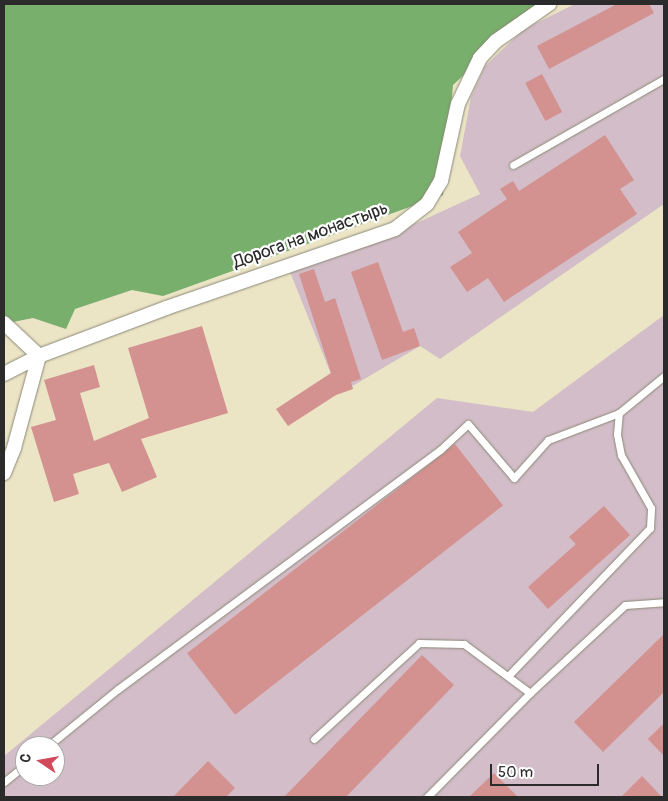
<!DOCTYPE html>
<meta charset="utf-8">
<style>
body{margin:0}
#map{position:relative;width:668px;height:801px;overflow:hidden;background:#ebe4c5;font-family:Pangolin,sans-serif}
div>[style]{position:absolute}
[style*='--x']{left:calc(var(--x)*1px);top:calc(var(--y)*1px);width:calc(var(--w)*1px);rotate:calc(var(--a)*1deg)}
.industrial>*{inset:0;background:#d2bdc8}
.forest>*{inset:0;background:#78af6c}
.building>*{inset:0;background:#d3918f;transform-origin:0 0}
.roads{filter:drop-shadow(0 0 1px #8b8878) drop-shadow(0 0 1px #8b8878)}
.service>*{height:7px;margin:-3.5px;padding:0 3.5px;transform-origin:3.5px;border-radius:3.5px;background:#fff}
.minor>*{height:14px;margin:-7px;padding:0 7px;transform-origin:7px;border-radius:7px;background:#fff}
span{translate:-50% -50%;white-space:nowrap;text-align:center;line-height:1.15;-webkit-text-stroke:4.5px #fff;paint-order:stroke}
.street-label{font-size:18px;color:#2b2b2b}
.frame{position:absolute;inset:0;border:5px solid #2b2b2b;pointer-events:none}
.north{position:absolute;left:15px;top:736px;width:50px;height:50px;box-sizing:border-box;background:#fff;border:1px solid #aaa;border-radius:50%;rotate:282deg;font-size:14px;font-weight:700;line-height:20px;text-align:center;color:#2b2b2b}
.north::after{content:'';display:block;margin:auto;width:18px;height:22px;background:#d1495b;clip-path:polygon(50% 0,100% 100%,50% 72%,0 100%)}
.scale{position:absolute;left:490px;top:764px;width:109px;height:22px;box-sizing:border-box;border:2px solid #2b2b2b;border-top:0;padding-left:6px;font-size:15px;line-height:18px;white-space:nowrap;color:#2b2b2b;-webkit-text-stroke:4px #fff;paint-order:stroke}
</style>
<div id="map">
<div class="industrial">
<i style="clip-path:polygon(575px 4px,664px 4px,664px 204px,440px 359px,420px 346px,339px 394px,290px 272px,377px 241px,480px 194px,460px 156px,471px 97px,485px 66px,524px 29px)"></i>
<i style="clip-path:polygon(evenodd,664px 315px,664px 797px,4px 797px,4px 756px,437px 398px,533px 412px,664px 315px,25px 746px,55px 746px,55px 776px,25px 776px,25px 746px)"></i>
</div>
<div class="forest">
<i style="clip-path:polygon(4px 4px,540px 4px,453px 85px,443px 195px,163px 296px,132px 290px,75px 309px,66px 329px,33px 318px,8px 323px,4px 318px)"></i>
</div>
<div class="building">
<i style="clip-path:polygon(617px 4px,649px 4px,654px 13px,549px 69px,537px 46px)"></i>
<i style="left:542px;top:74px;width:43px;height:19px;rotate:62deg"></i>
<i style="clip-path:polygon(605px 135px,634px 180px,620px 189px,637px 214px,504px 302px,488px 278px,467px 292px,450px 267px,472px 253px,458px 232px,507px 199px,500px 189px,513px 181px,519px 191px)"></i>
<i style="clip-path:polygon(378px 262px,403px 332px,414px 328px,420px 346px,382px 360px,351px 272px)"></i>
<i style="clip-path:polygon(314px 269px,325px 302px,335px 298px,361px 379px,351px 382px,353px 389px,336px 395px,288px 426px,276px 409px,331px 373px,299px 274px)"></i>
<i style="clip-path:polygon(202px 326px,228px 413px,141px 439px,157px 477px,122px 492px,109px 463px,73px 474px,79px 494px,54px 502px,31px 427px,56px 420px,44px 380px,94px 365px,100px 387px,80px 393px,94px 441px,149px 418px,128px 348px)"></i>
<i style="left:455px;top:444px;width:78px;height:340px;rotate:52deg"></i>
<i style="clip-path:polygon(604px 506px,630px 535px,548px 609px,528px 587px,576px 544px,569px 537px)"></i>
<i style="clip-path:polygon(664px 634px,664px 692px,603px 752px,574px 722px)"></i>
<i style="clip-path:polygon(422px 655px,454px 685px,346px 797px,284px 797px)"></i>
<i style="clip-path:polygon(664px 723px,664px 756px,648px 739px)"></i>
<i style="clip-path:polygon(208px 761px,235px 788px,226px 797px,173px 797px)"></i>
<i style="clip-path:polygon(494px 773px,518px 797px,469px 797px)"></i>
<i style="clip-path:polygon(642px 776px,662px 797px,621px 797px)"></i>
</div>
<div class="roads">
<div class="service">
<i style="--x:513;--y:165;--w:174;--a:-29.7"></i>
<i style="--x:508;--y:676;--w:205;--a:-46.2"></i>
<i style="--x:650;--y:528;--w:20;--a:-87"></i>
<i style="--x:651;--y:508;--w:61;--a:-119.5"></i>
<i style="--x:621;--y:455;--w:21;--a:-101"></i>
<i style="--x:617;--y:434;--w:21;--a:-85"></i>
<i style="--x:314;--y:739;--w:142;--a:-42.4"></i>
<i style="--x:419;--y:643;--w:45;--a:1.3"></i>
<i style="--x:464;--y:644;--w:82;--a:36.6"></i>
<i style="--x:48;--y:746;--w:90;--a:-39.2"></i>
<i style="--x:118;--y:689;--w:401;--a:-36.6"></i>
<i style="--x:440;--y:450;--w:38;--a:-43"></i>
<i style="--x:468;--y:424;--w:71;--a:49.6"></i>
<i style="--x:514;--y:478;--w:51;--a:-48.2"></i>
<i style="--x:548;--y:440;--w:76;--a:-20.8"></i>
<i style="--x:619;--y:413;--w:58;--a:-39.4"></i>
<i style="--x:4;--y:782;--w:27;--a:-39"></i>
<i style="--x:427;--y:797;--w:146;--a:-45.3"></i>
<i style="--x:530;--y:693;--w:129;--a:-42.8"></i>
<i style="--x:625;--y:605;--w:39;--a:-4"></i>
</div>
<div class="minor">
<i style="--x:4;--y:323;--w:48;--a:43.3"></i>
<i style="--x:4;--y:374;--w:39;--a:-27"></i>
<i style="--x:39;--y:356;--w:136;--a:-20.7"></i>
<i style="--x:166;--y:308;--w:242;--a:-19"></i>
<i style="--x:395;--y:229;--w:41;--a:-38"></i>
<i style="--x:427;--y:204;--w:27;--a:-59"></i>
<i style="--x:441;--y:181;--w:79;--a:-77.6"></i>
<i style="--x:458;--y:104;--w:51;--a:-64.4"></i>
<i style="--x:480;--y:58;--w:23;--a:-47"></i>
<i style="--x:496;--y:41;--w:65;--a:-34.9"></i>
<i style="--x:4;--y:473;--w:27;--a:-68"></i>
<i style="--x:14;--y:448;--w:95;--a:-74.8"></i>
</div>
</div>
<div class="street-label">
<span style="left:311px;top:236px;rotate:-20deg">Дорога на монастырь</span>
</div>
<div class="frame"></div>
<div class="north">С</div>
<div class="scale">50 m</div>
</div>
